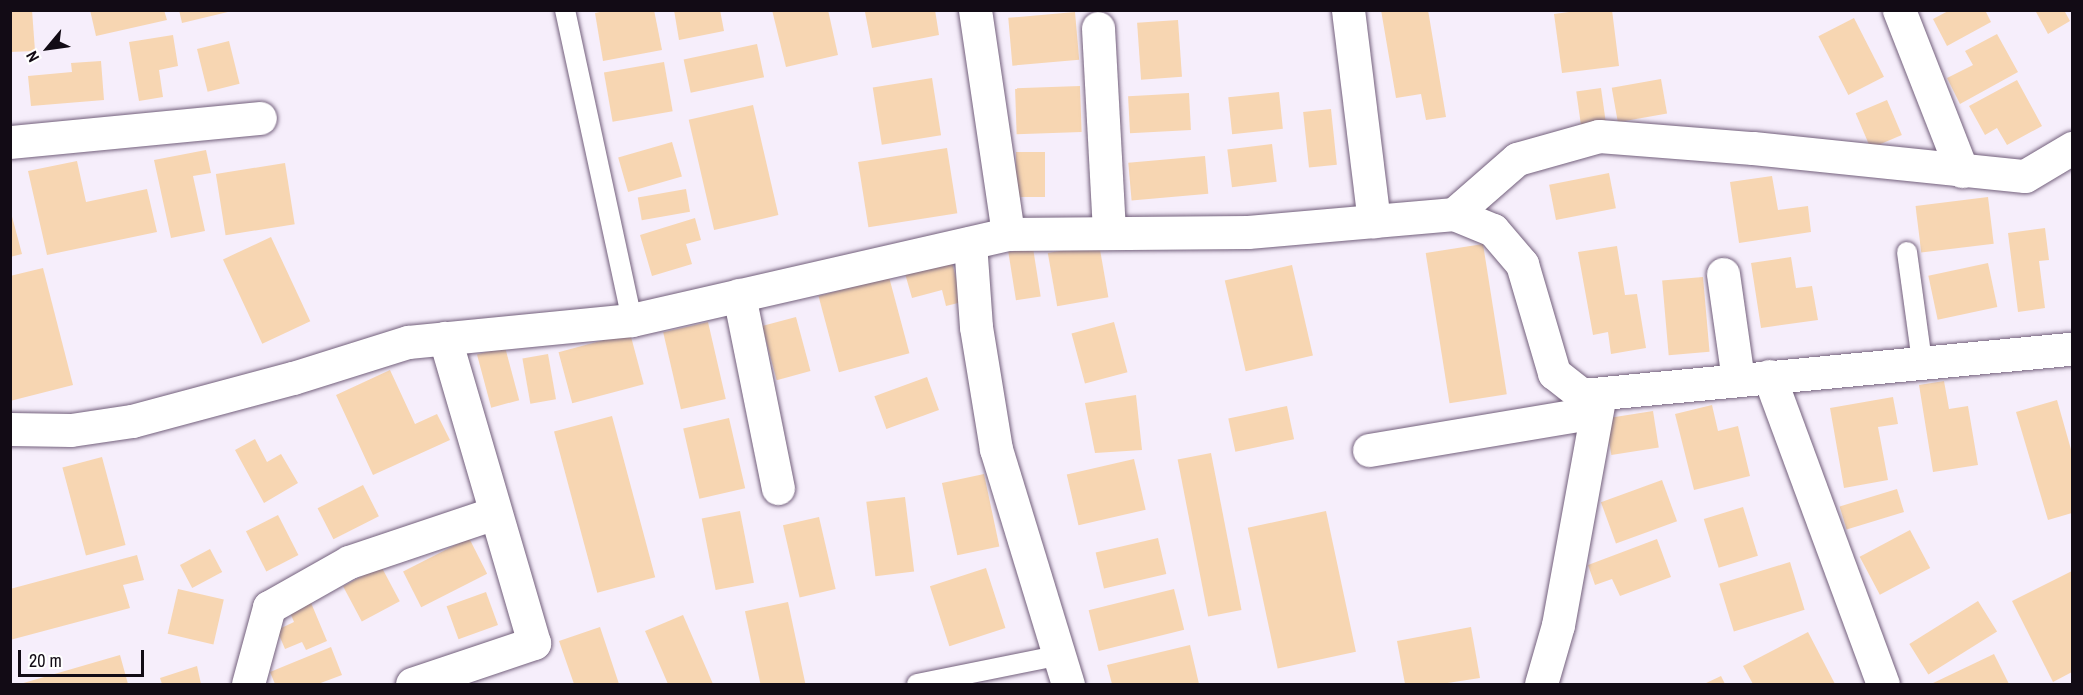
<!DOCTYPE html>
<style>
body{margin:0}
#map{position:relative;width:2083px;height:695px;overflow:hidden;background:#f6eefb;font-family:"Archivo Narrow",sans-serif}
div>[style]{position:absolute}
[style*='--x']{left:calc(var(--x)*1px);top:calc(var(--y)*1px);width:calc(var(--w)*1px);rotate:calc(var(--a)*1deg)}
.building>*{inset:0;background:#f7d6b2;transform-origin:0 0}
.roads{filter:drop-shadow(0 0 2px #73607c) drop-shadow(0 0 2px #73607c)}
.service>*{height:20px;margin:-10px;padding:0 10px;transform-origin:10px;border-radius:10px;background:#fff}
.minor>*{height:33px;margin:-16.5px;padding:0 16.5px;transform-origin:16.5px;border-radius:16.5px;background:#fff}
span{translate:-50% -50%;white-space:nowrap;text-align:center;line-height:1.15;-webkit-text-stroke:5px #fff;paint-order:stroke}
.frame{position:absolute;inset:0;border:12px solid #120b15;pointer-events:none}
.north{position:absolute;left:18px;top:18px;width:60px;height:60px;-webkit-text-stroke:4px #fff;paint-order:stroke;rotate:241deg;font-size:16px;font-weight:700;line-height:24px;text-align:center;color:#120b15}
.north::after{content:'';display:block;margin:auto;width:21px;height:27px;background:#120b15;clip-path:polygon(50% 0,100% 100%,50% 72%,0 100%)}
.scale{position:absolute;left:18px;top:650px;width:126px;height:27px;box-sizing:border-box;border:3px solid #120b15;border-top:0;padding-left:8px;font-size:18px;line-height:21px;white-space:nowrap;color:#120b15;-webkit-text-stroke:4px #fff;paint-order:stroke}
</style>
<div id="map">
<div class="building">
<i style="clip-path:polygon(10px 10px,32px 10px,35px 51px,10px 52px)"></i>
<i style="clip-path:polygon(90px 10px,164px 10px,167px 20px,96px 36px)"></i>
<i style="clip-path:polygon(179px 10px,232px 10px,232px 11px,182px 23px)"></i>
<i style="clip-path:polygon(610px 10px,654px 10px,662px 50px,603px 61px,595px 13px)"></i>
<i style="clip-path:polygon(674px 10px,720px 10px,724px 31px,679px 40px)"></i>
<i style="clip-path:polygon(772px 10px,828px 10px,838px 55px,786px 67px)"></i>
<i style="clip-path:polygon(935px 10px,939px 35px,872px 48px,865px 12px)"></i>
<i style="clip-path:polygon(1381px 10px,1428px 10px,1446px 117px,1426px 120px,1421px 94px,1396px 98px)"></i>
<i style="clip-path:polygon(1584px 10px,1612px 10px,1619px 66px,1562px 73px,1554px 14px)"></i>
<i style="clip-path:polygon(1950px 10px,1985px 10px,1991px 22px,1947px 46px,1933px 19px)"></i>
<i style="clip-path:polygon(2035px 10px,2064px 10px,2070px 21px,2048px 34px)"></i>
<i style="left:1075px;top:12px;width:48px;height:67px;rotate:85deg"></i>
<i style="left:1854px;top:18px;width:66px;height:40px;rotate:63deg"></i>
<i style="left:1178px;top:20px;width:57px;height:41px;rotate:86deg"></i>
<i style="clip-path:polygon(1997px 34px,2018px 72px,1960px 104px,1947px 78px,1973px 65px,1965px 51px)"></i>
<i style="clip-path:polygon(173px 35px,178px 66px,159px 70px,163px 97px,139px 101px,129px 42px)"></i>
<i style="left:229px;top:41px;width:44px;height:33px;rotate:76deg"></i>
<i style="left:757px;top:44px;width:34px;height:75px;rotate:78deg"></i>
<i style="clip-path:polygon(101px 61px,104px 100px,31px 106px,28px 76px,72px 72px,71px 63px)"></i>
<i style="left:664px;top:62px;width:50px;height:61px;rotate:80deg"></i>
<i style="left:932px;top:78px;width:58px;height:60px;rotate:81deg"></i>
<i style="left:1661px;top:79px;width:35px;height:50px;rotate:80deg"></i>
<i style="clip-path:polygon(2017px 80px,2042px 126px,2007px 145px,1997px 128px,1985px 135px,1969px 106px)"></i>
<i style="left:1080px;top:86px;width:46px;height:65px;rotate:88deg"></i>
<i style="left:1601px;top:88px;width:37px;height:25px;rotate:82deg"></i>
<i style="left:1279px;top:92px;width:37px;height:51px;rotate:84deg"></i>
<i style="left:1189px;top:93px;width:37px;height:61px;rotate:87deg"></i>
<i style="left:1887px;top:100px;width:38px;height:34px;rotate:67deg"></i>
<i style="left:753px;top:105px;width:113px;height:66px;rotate:77deg"></i>
<i style="left:1331px;top:109px;width:56px;height:28px;rotate:84deg"></i>
<i style="left:672px;top:142px;width:36px;height:56px;rotate:74deg"></i>
<i style="left:1272px;top:144px;width:38px;height:45px;rotate:83deg"></i>
<i style="left:947px;top:148px;width:66px;height:90px;rotate:81deg"></i>
<i style="clip-path:polygon(206px 150px,211px 173px,193px 176px,205px 231px,171px 238px,154px 160px)"></i>
<i style="left:1016px;top:152px;width:29px;height:45px"></i>
<i style="left:1205px;top:156px;width:38px;height:77px;rotate:85deg"></i>
<i style="clip-path:polygon(77px 161px,86px 202px,147px 189px,157px 232px,47px 255px,28px 171px)"></i>
<i style="left:285px;top:163px;width:62px;height:70px;rotate:81deg"></i>
<i style="left:1609px;top:173px;width:36px;height:61px;rotate:79deg"></i>
<i style="clip-path:polygon(1772px 176px,1778px 210px,1808px 206px,1811px 232px,1739px 243px,1730px 182px)"></i>
<i style="left:686px;top:189px;width:23px;height:49px;rotate:80deg"></i>
<i style="left:1988px;top:197px;width:47px;height:73px;rotate:83deg"></i>
<i style="clip-path:polygon(10px 209px,22px 254px,10px 257px)"></i>
<i style="clip-path:polygon(695px 218px,701px 240px,686px 244px,692px 264px,652px 276px,640px 235px)"></i>
<i style="clip-path:polygon(2045px 228px,2049px 260px,2039px 261px,2045px 308px,2018px 312px,2008px 233px)"></i>
<i style="left:271px;top:237px;width:93px;height:53px;rotate:65deg"></i>
<i style="left:1099px;top:244px;width:54px;height:52px;rotate:80deg"></i>
<i style="left:1483px;top:244px;width:152px;height:58px;rotate:81deg"></i>
<i style="clip-path:polygon(1617px 246px,1625px 295px,1637px 294px,1646px 348px,1611px 354px,1608px 332px,1593px 335px,1578px 252px)"></i>
<i style="left:1033px;top:248px;width:49px;height:25px;rotate:81deg"></i>
<i style="clip-path:polygon(1791px 257px,1796px 288px,1812px 286px,1818px 320px,1761px 328px,1751px 263px)"></i>
<i style="clip-path:polygon(951px 258px,962px 302px,946px 306px,942px 290px,912px 298px,904px 270px)"></i>
<i style="left:1988px;top:263px;width:45px;height:61px;rotate:78deg"></i>
<i style="left:1292px;top:265px;width:93px;height:69px;rotate:77deg"></i>
<i style="clip-path:polygon(43px 268px,73px 385px,10px 401px,10px 276px)"></i>
<i style="left:889px;top:277px;width:79px;height:73px;rotate:75deg"></i>
<i style="left:1703px;top:277px;width:75px;height:41px;rotate:85deg"></i>
<i style="left:796px;top:317px;width:56px;height:35px;rotate:75deg"></i>
<i style="left:708px;top:322px;width:79px;height:46px;rotate:77deg"></i>
<i style="left:1114px;top:322px;width:52px;height:44px;rotate:75deg"></i>
<i style="left:630px;top:333px;width:53px;height:74px;rotate:75deg"></i>
<i style="left:505px;top:347px;width:55px;height:29px;rotate:75deg"></i>
<i style="left:548px;top:354px;width:46px;height:26px;rotate:80deg"></i>
<i style="clip-path:polygon(390px 370px,415px 424px,437px 414px,450px 440px,373px 475px,336px 395px)"></i>
<i style="left:927px;top:377px;width:35px;height:56px;rotate:70deg"></i>
<i style="clip-path:polygon(1944px 381px,1949px 409px,1968px 406px,1978px 465px,1933px 472px,1919px 385px)"></i>
<i style="clip-path:polygon(1136px 395px,1142px 450px,1095px 453px,1085px 403px)"></i>
<i style="clip-path:polygon(1893px 397px,1898px 424px,1878px 427px,1888px 480px,1844px 488px,1830px 408px)"></i>
<i style="clip-path:polygon(2057px 400px,2072px 453px,2072px 513px,2048px 520px,2016px 412px)"></i>
<i style="clip-path:polygon(1712px 405px,1718px 431px,1738px 426px,1750px 476px,1694px 490px,1675px 414px)"></i>
<i style="left:1287px;top:406px;width:34px;height:60px;rotate:78deg"></i>
<i style="left:1653px;top:411px;width:37px;height:48px;rotate:81deg"></i>
<i style="left:612px;top:416px;width:167px;height:60px;rotate:75deg"></i>
<i style="left:729px;top:418px;width:72px;height:47px;rotate:77deg"></i>
<i style="clip-path:polygon(255px 439px,267px 462px,281px 454px,298px 483px,264px 503px,235px 450px)"></i>
<i style="left:1211px;top:453px;width:160px;height:34px;rotate:79deg"></i>
<i style="left:102px;top:457px;width:91px;height:41px;rotate:75deg"></i>
<i style="left:1134px;top:459px;width:52px;height:69px;rotate:77deg"></i>
<i style="left:984px;top:474px;width:74px;height:43px;rotate:78deg"></i>
<i style="left:1662px;top:480px;width:44px;height:65px;rotate:70deg"></i>
<i style="left:363px;top:485px;width:35px;height:51px;rotate:63deg"></i>
<i style="left:1897px;top:489px;width:24px;height:60px;rotate:73deg"></i>
<i style="left:905px;top:497px;width:75px;height:39px;rotate:83deg"></i>
<i style="left:1743px;top:507px;width:51px;height:41px;rotate:73deg"></i>
<i style="left:740px;top:511px;width:73px;height:39px;rotate:79deg"></i>
<i style="left:1326px;top:511px;width:144px;height:80px;rotate:78deg"></i>
<i style="left:278px;top:515px;width:45px;height:36px;rotate:63deg"></i>
<i style="left:819px;top:517px;width:74px;height:37px;rotate:77deg"></i>
<i style="left:1910px;top:530px;width:43px;height:57px;rotate:62deg"></i>
<i style="left:469px;top:538px;width:40px;height:74px;rotate:63deg"></i>
<i style="left:1158px;top:538px;width:37px;height:64px;rotate:77deg"></i>
<i style="clip-path:polygon(1657px 539px,1671px 577px,1620px 596px,1612px 579px,1595px 585px,1588px 565px)"></i>
<i style="left:210px;top:549px;width:26px;height:34px;rotate:62deg"></i>
<i style="clip-path:polygon(137px 555px,144px 580px,123px 585px,130px 608px,10px 640px,10px 589px)"></i>
<i style="left:1790px;top:562px;width:50px;height:74px;rotate:73deg"></i>
<i style="left:381px;top:566px;width:40px;height:43px;rotate:62deg"></i>
<i style="left:986px;top:568px;width:63px;height:59px;rotate:72deg"></i>
<i style="clip-path:polygon(2072px 571px,2072px 672px,2053px 682px,2012px 601px)"></i>
<i style="left:178px;top:589px;width:47px;height:46px;rotate:13deg"></i>
<i style="left:1174px;top:589px;width:42px;height:88px;rotate:76deg"></i>
<i style="left:486px;top:592px;width:35px;height:42px;rotate:70deg"></i>
<i style="clip-path:polygon(309px 598px,327px 641px,306px 650px,302px 642px,285px 649px,277px 630px,294px 622px,288px 608px)"></i>
<i style="left:1978px;top:601px;width:36px;height:81px;rotate:58deg"></i>
<i style="left:788px;top:602px;width:84px;height:44px;rotate:78deg"></i>
<i style="clip-path:polygon(683px 615px,713px 684px,668px 684px,645px 631px)"></i>
<i style="clip-path:polygon(600px 627px,619px 684px,574px 684px,559px 641px)"></i>
<i style="clip-path:polygon(1471px 627px,1480px 678px,1441px 684px,1405px 684px,1397px 641px)"></i>
<i style="clip-path:polygon(1808px 632px,1835px 684px,1753px 684px,1743px 666px)"></i>
<i style="clip-path:polygon(1190px 645px,1199px 684px,1112px 684px,1107px 665px)"></i>
<i style="clip-path:polygon(331px 647px,342px 675px,318px 684px,275px 684px,270px 672px)"></i>
<i style="clip-path:polygon(1994px 654px,2009px 684px,1931px 684px)"></i>
<i style="clip-path:polygon(120px 655px,128px 684px,20px 684px)"></i>
<i style="clip-path:polygon(197px 666px,201px 684px,162px 684px,160px 678px)"></i>
<i style="clip-path:polygon(1721px 676px,1725px 684px,1704px 684px)"></i>
</div>
<div class="roads">
<div class="service">
<i style="--x:565;--y:10;--w:317;--a:77.8"></i>
<i style="--x:1907;--y:252;--w:111;--a:82.2"></i>
<i style="--x:917;--y:684;--w:147;--a:-11.4"></i>
</div>
<div class="minor">
<i style="--x:975;--y:10;--w:226;--a:81.6"></i>
<i style="--x:1348;--y:10;--w:213;--a:83"></i>
<i style="--x:1899;--y:10;--w:173;--a:68.6"></i>
<i style="--x:1098;--y:28;--w:205;--a:86.9"></i>
<i style="--x:10;--y:142;--w:251;--a:-5.5"></i>
<i style="--x:1454;--y:214;--w:84;--a:-41.1"></i>
<i style="--x:1517;--y:159;--w:85;--a:-15.7"></i>
<i style="--x:1599;--y:136;--w:154;--a:4.5"></i>
<i style="--x:1753;--y:148;--w:273;--a:5.9"></i>
<i style="--x:2025;--y:176;--w:55;--a:-30.8"></i>
<i style="--x:970;--y:243;--w:84;--a:85.9"></i>
<i style="--x:976;--y:327;--w:124;--a:80.7"></i>
<i style="--x:996;--y:449;--w:246;--a:73"></i>
<i style="--x:1723;--y:274;--w:106;--a:81.9"></i>
<i style="--x:739;--y:295;--w:197;--a:78.6"></i>
<i style="--x:1769;--y:376;--w:328;--a:69.7"></i>
<i style="--x:10;--y:429;--w:61;--a:0.9"></i>
<i style="--x:71;--y:430;--w:62;--a:-8.4"></i>
<i style="--x:132;--y:421;--w:167;--a:-15"></i>
<i style="--x:293;--y:378;--w:121;--a:-17.4"></i>
<i style="--x:408;--y:342;--w:225;--a:-5.6"></i>
<i style="--x:632;--y:320;--w:386;--a:-12.9"></i>
<i style="--x:1008;--y:234;--w:240;--a:-0.5"></i>
<i style="--x:1248;--y:232;--w:207;--a:-5"></i>
<i style="--x:1454;--y:214;--w:42;--a:22.3"></i>
<i style="--x:1493;--y:230;--w:45;--a:49.5"></i>
<i style="--x:1522;--y:264;--w:114;--a:73.6"></i>
<i style="--x:1554;--y:373;--w:36;--a:38"></i>
<i style="--x:1582;--y:395;--w:492;--a:-5.4"></i>
<i style="--x:1369;--y:450;--w:230;--a:-9.5"></i>
<i style="--x:248;--y:684;--w:80;--a:-74.7"></i>
<i style="--x:269;--y:607;--w:92;--a:-29.4"></i>
<i style="--x:349;--y:562;--w:154;--a:-18.6"></i>
<i style="--x:412;--y:684;--w:129;--a:-18.6"></i>
<i style="--x:534;--y:643;--w:318;--a:-106.3"></i>
<i style="--x:1541;--y:684;--w:61;--a:-73.9"></i>
<i style="--x:1558;--y:625;--w:235;--a:-79.7"></i>
</div>
</div>
<div class="frame"></div>
<div class="north">N</div>
<div class="scale">20 m</div>
</div>
